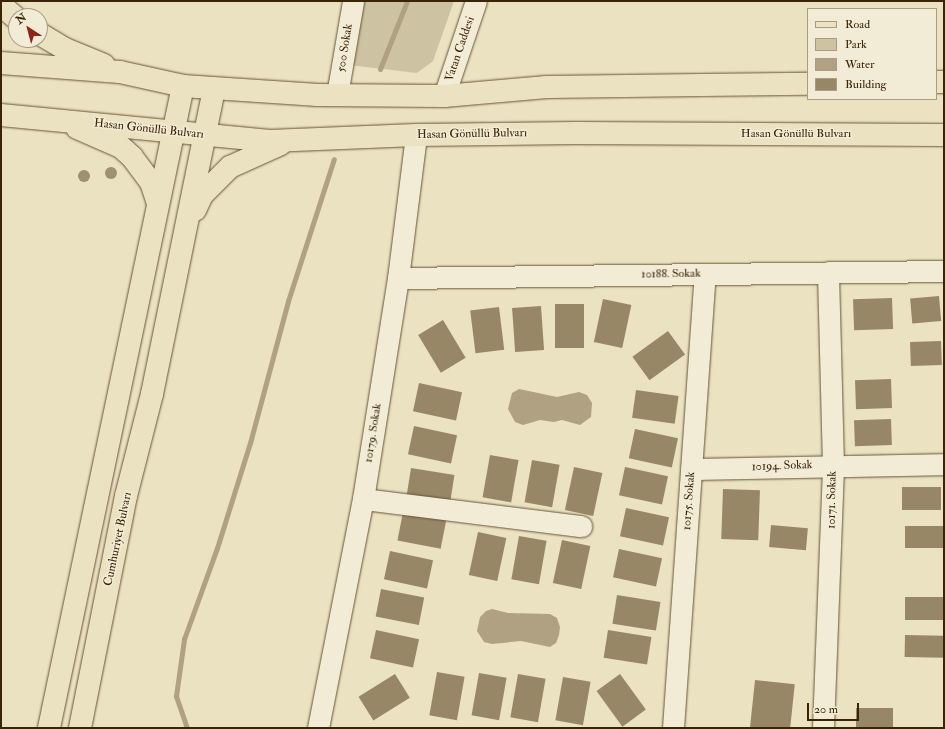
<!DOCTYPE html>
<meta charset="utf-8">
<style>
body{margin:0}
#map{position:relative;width:945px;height:729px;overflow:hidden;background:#ebe2c1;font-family:"IM FELL Double Pica",serif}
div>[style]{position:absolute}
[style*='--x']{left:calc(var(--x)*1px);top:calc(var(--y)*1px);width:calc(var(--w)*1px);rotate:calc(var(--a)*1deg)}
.green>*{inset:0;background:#cdc2a1}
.water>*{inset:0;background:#afa181}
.stream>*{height:5px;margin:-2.5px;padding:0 2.5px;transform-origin:2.5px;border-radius:2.5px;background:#afa181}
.building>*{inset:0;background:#978767;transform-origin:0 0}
.roads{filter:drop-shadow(0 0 1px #675434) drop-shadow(0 0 1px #675434)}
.minor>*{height:21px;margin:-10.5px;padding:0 10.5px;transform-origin:10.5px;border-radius:10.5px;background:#f2ecd7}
.major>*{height:22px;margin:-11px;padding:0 11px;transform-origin:11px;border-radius:11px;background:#ebe2c1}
.trees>*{width:12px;height:12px;margin:-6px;border-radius:50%;background:#9f906f}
span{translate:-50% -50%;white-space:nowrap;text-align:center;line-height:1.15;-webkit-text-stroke:3px #f2ecd7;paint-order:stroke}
.street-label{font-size:12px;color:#3b2405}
.frame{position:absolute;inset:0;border:2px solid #3b2405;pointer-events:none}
.legend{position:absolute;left:807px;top:8px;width:130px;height:92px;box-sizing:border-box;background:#f2ecd7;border:1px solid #a99c83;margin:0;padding:5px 7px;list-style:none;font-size:12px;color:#3b2405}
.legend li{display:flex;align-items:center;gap:8px;height:20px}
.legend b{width:20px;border:1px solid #a99c83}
.north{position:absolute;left:8px;top:8px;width:40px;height:40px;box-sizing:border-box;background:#f2ecd7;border:1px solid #a99c83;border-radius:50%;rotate:324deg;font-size:11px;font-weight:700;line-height:16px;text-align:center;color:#3b2405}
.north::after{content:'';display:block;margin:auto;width:14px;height:18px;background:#8f2418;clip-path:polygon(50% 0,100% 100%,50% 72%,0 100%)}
.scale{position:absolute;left:807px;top:703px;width:52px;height:18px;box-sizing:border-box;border:2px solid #3b2405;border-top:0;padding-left:5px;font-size:12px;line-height:14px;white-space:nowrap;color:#3b2405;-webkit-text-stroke:3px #f2ecd7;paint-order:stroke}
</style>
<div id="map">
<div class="green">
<i style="clip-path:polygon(357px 1px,454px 1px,433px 61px,417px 73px,349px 65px)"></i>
</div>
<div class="water">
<i style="clip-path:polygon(519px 389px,557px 397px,579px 392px,587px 395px,592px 403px,591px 417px,580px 425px,562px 420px,554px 422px,540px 420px,523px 425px,515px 422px,508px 409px,512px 393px)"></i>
<i style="clip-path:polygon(492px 609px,508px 613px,550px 614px,557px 618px,560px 627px,559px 635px,556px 643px,550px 647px,521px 641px,492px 644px,484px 642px,477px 631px,480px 617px,486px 611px)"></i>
</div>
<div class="stream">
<i style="--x:380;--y:69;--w:73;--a:-68.3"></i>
<i style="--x:187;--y:728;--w:34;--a:-109"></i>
<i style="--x:176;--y:696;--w:58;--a:-82"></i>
<i style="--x:184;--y:639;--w:97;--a:-70.1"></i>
<i style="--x:217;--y:548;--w:110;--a:-72.6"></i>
<i style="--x:250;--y:443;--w:147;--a:-75"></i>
<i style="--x:288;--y:301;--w:149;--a:-72.1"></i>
</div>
<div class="building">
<i style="left:939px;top:296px;width:25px;height:29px;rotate:85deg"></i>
<i style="left:892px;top:298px;width:31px;height:39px;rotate:88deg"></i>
<i style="left:603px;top:299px;width:29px;height:44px;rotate:12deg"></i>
<i style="left:555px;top:304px;width:29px;height:44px"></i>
<i style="left:541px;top:306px;width:44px;height:29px;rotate:86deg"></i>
<i style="left:499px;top:307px;width:43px;height:29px;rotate:83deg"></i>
<i style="left:443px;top:320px;width:44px;height:29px;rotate:59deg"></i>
<i style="left:668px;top:331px;width:29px;height:44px;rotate:54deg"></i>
<i style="left:941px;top:341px;width:24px;height:31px;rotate:88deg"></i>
<i style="left:891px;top:379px;width:29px;height:36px;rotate:88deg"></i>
<i style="left:419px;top:383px;width:44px;height:29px;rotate:12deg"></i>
<i style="left:636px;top:390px;width:43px;height:28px;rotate:8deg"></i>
<i style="left:891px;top:419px;width:26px;height:37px;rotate:88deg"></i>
<i style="left:414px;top:426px;width:44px;height:29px;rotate:12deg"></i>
<i style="left:635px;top:429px;width:44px;height:30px;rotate:12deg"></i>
<i style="left:490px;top:455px;width:29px;height:43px;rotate:10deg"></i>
<i style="left:532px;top:460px;width:28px;height:43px;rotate:10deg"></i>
<i style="left:574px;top:467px;width:29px;height:44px;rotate:12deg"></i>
<i style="left:625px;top:467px;width:44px;height:29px;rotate:12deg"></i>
<i style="left:411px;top:468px;width:44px;height:29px;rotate:9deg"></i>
<i style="left:941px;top:487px;width:23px;height:39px;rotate:90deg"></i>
<i style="left:723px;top:489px;width:37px;height:50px;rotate:2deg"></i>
<i style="left:626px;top:508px;width:44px;height:29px;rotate:12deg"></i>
<i style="left:403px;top:512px;width:44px;height:29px;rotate:11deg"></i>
<i style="left:771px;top:525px;width:37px;height:22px;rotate:5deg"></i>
<i style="left:905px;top:526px;width:39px;height:22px"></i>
<i style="left:478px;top:532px;width:29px;height:44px;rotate:12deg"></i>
<i style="left:519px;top:536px;width:28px;height:44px;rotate:10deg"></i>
<i style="left:562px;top:540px;width:29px;height:44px;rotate:12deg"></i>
<i style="left:619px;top:549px;width:44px;height:29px;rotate:12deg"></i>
<i style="left:390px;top:551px;width:44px;height:29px;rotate:12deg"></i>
<i style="left:381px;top:589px;width:44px;height:28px;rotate:11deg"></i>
<i style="left:617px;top:595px;width:44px;height:29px;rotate:9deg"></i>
<i style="left:905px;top:597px;width:39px;height:23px"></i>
<i style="left:376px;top:630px;width:44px;height:29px;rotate:12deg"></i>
<i style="left:608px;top:630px;width:44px;height:28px;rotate:9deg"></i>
<i style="left:905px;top:635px;width:39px;height:22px;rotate:1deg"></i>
<i style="left:437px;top:672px;width:28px;height:44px;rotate:10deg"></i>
<i style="left:479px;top:673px;width:28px;height:43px;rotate:10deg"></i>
<i style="left:395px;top:674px;width:28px;height:43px;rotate:58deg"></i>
<i style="left:518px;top:674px;width:28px;height:44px;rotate:10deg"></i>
<i style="left:620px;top:674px;width:44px;height:29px;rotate:54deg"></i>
<i style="left:563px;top:677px;width:28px;height:44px;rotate:10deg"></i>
<i style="left:755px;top:680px;width:40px;height:48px;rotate:6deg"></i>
<i style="left:893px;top:708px;width:20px;height:37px;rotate:90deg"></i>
</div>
<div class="roads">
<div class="minor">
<i style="--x:337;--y:95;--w:95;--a:-80.3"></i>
<i style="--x:444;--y:96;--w:100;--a:-71.4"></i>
<i style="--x:398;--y:278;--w:546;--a:-0.73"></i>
<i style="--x:691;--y:469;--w:253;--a:-1.1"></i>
<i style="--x:363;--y:499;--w:220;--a:7.1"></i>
<i style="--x:318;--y:728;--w:233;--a:-78.9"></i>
<i style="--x:363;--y:499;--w:224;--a:-81"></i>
<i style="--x:398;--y:278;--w:144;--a:-82.8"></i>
<i style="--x:673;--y:728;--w:455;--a:-86"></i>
<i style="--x:823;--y:728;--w:263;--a:-87.8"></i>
<i style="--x:833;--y:465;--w:193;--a:-91.5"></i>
</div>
<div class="major">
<i style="--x:1;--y:5;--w:20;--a:41"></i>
<i style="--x:40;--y:34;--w:29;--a:31"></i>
<i style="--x:65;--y:49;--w:42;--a:22.3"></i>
<i style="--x:1;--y:63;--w:119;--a:4.3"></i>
<i style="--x:120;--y:72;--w:65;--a:12.5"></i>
<i style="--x:183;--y:86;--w:135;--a:3.8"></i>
<i style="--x:318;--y:95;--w:126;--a:0.5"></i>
<i style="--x:444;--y:96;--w:103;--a:-5"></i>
<i style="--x:547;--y:87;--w:261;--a:-0.7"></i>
<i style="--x:936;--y:82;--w:8;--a:0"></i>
<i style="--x:1;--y:115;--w:270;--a:5.5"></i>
<i style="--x:270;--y:141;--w:146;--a:-2.4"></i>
<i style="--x:416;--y:135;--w:159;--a:-0.7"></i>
<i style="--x:575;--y:133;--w:369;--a:0.3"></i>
<i style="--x:77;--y:128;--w:48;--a:23.4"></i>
<i style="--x:121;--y:147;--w:15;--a:42"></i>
<i style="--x:132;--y:157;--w:31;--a:53"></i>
<i style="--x:151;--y:182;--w:22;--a:72"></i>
<i style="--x:195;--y:210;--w:17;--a:-65"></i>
<i style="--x:202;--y:195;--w:40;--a:-45"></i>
<i style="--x:230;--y:167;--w:56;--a:-24.3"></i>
<i style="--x:49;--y:728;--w:656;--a:-78.21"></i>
<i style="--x:80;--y:728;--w:237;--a:-78.8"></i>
<i style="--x:126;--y:496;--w:105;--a:-75.7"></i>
<i style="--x:152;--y:394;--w:311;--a:-78.5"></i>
</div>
</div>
<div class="trees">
<i style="left:111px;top:173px"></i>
<i style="left:84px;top:176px"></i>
</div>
<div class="street-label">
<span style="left:345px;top:48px;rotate:-81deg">500 Sokak</span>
<span style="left:460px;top:49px;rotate:-71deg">Vatan Caddesi</span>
<span style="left:149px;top:129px;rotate:6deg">Hasan Gönüllü Bulvarı</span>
<span style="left:472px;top:134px;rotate:-1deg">Hasan Gönüllü Bulvarı</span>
<span style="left:796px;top:134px">Hasan Gönüllü Bulvarı</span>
<span style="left:671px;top:274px;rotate:-1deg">10188. Sokak</span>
<span style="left:373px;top:433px;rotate:-81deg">10179. Sokak</span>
<span style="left:782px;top:466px;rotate:-2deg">10194. Sokak</span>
<span style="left:832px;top:500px;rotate:-89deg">10171. Sokak</span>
<span style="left:689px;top:501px;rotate:-86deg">10175. Sokak</span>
<span style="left:118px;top:539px;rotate:-78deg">Cumhuriyet Bulvarı</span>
</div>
<div class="frame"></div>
<ul class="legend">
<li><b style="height:5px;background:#ebe2c1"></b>Road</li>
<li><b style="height:11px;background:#cdc2a1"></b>Park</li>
<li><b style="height:11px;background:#afa181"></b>Water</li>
<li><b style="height:11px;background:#978767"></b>Building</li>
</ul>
<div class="north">N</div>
<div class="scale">20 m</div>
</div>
